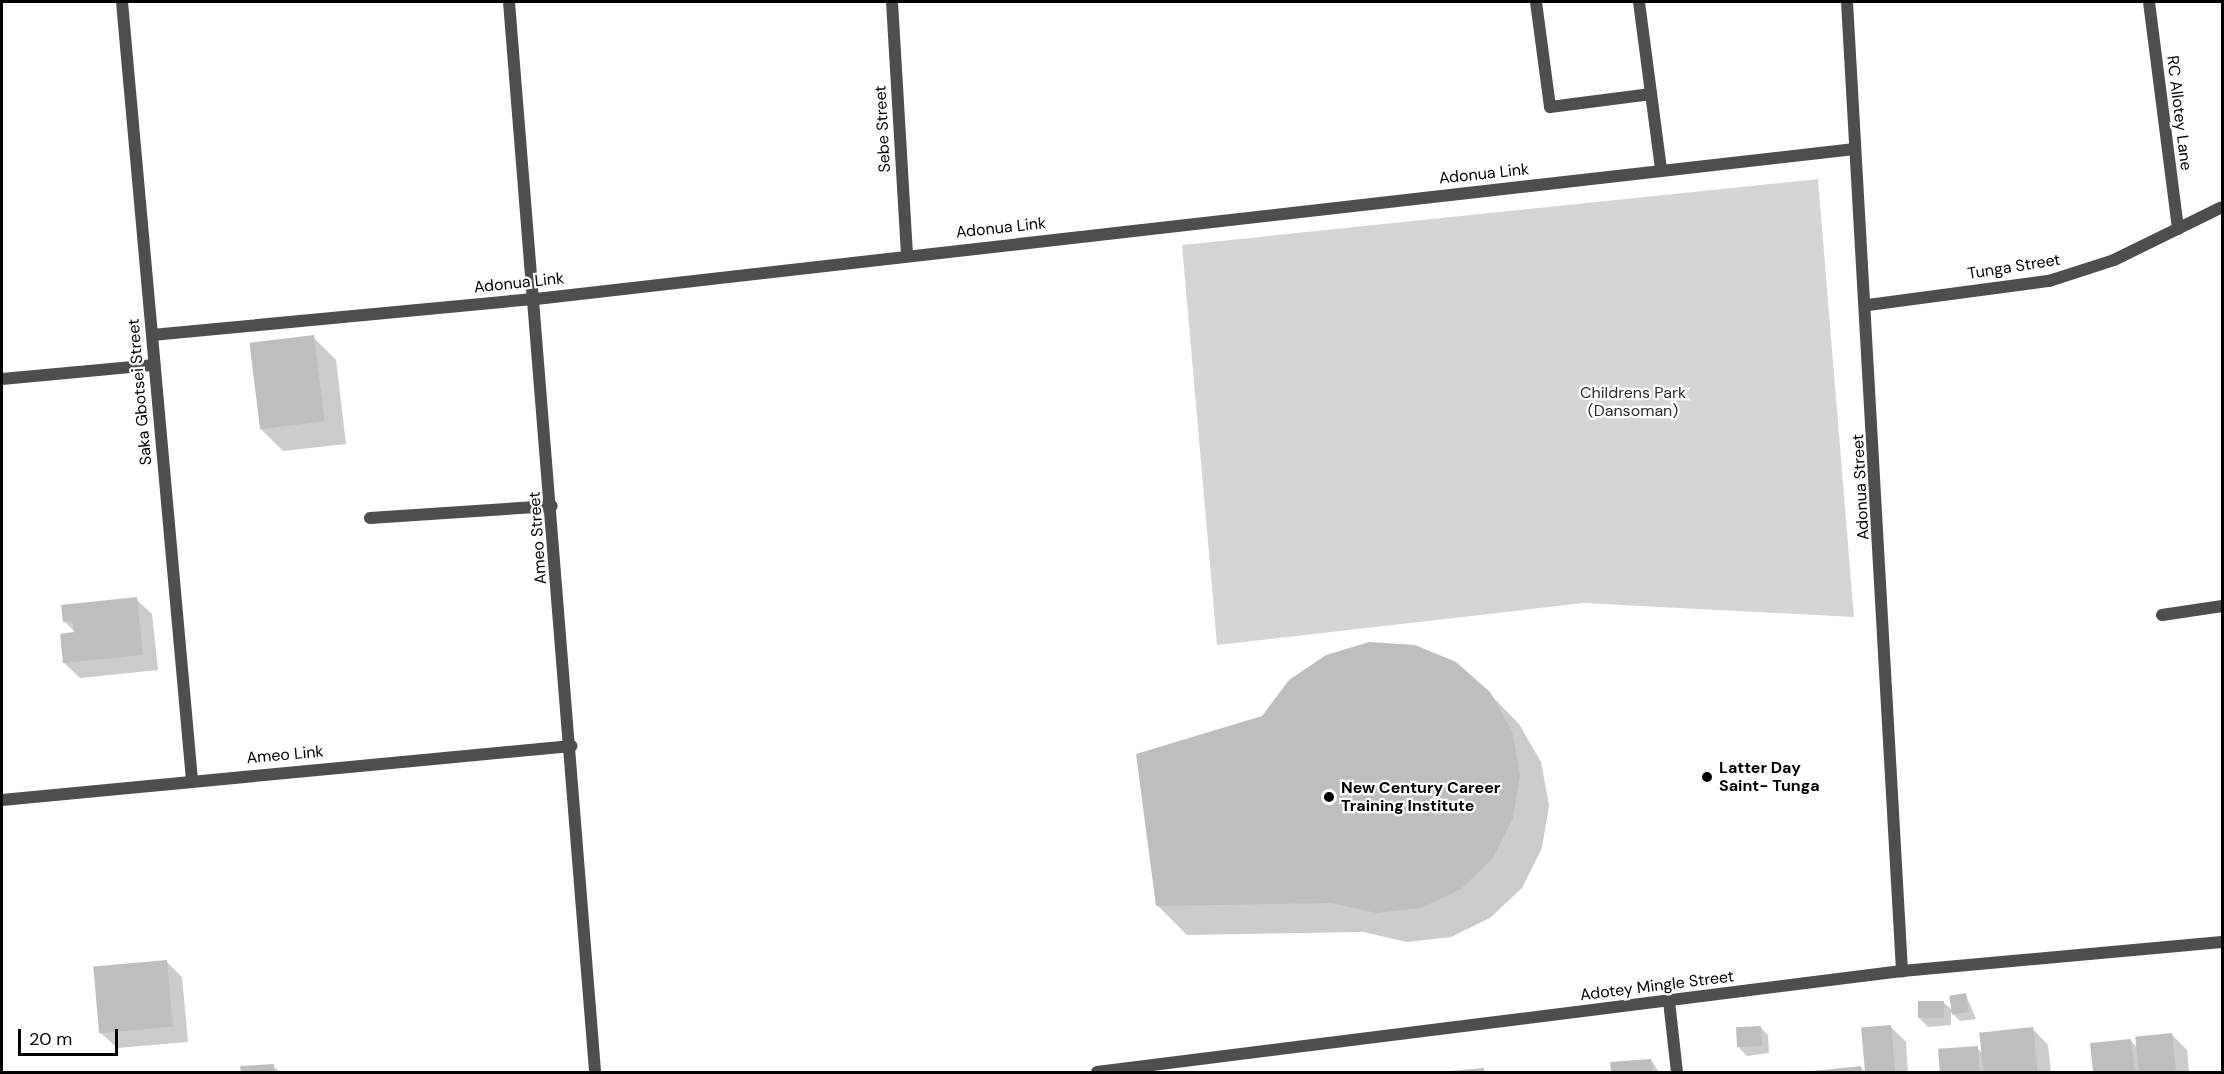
<!DOCTYPE html>
<style>
body{margin:0}
#map{position:relative;width:2224px;height:1074px;overflow:hidden;background:#fff;font-family:"DM Sans",sans-serif}
div>[style]{position:absolute}
[style*='--x']{left:calc(var(--x)*1px);top:calc(var(--y)*1px);width:calc(var(--w)*1px);rotate:calc(var(--a)*1deg)}
.green>*{inset:0;background:#d5d5d5}
.shadow>*{inset:0;background:#0003}
.building>*{inset:0;background:#bebebe;transform-origin:0 0}
.lane>*{height:12px;margin:-6px;padding:0 6px;transform-origin:6px;border-radius:6px;background:#4e4e4e}
.street>*{height:12px;margin:-6px;padding:0 6px;transform-origin:6px;border-radius:6px;background:#4e4e4e}
.dots>*{width:16px;height:16px;translate:-50% -50%;box-sizing:border-box;border:3px solid #fff;border-radius:50%}
span{translate:-50% -50%;white-space:nowrap;text-align:center;line-height:1.15;-webkit-text-stroke:4.5px #fff;paint-order:stroke}
.street-label{font-size:16px;color:#000}
.park-label{font-size:16px;color:#2c2c2c}
.poi-label{font-size:16px;color:#000;font-weight:700}
.left{translate:0 -50%;text-align:left}
.frame{position:absolute;inset:0;border:3px solid #000;pointer-events:none}
.scale{position:absolute;left:18px;top:1029px;width:100px;height:27px;box-sizing:border-box;border:3px solid #000;border-top:0;padding-left:8px;font-size:18px;line-height:21px;white-space:nowrap;color:#000;-webkit-text-stroke:4px #fff;paint-order:stroke}
</style>
<div id="map">
<div class="green">
<i style="clip-path:polygon(1818px 179px,1854px 617px,1584px 603px,1217px 645px,1182px 245px)"></i>
</div>
<div class="shadow">
<i style="clip-path:polygon(313px 337px,336px 360px,346px 444px,283px 451px,260px 428px)"></i>
<i style="clip-path:polygon(136px 599px,152px 614px,158px 670px,80px 678px,64px 663px,76px 633px,64px 621px)"></i>
<i style="clip-path:polygon(1489px 693px,1519px 724px,1541px 762px,1549px 805px,1542px 848px,1522px 888px,1490px 918px,1451px 937px,1407px 942px,1363px 932px,1187px 935px,1157px 905px)"></i>
<i style="clip-path:polygon(166px 961px,182px 977px,188px 1042px,117px 1048px,101px 1033px)"></i>
<i style="clip-path:polygon(1966px 995px,1976px 1019px,1960px 1021px,1951px 1012px,1951px 1025px,1928px 1027px,1920px 1019px,1943px 1002px,1953px 1011px)"></i>
<i style="clip-path:polygon(1890px 1026px,1906px 1042px,1908px 1072px,1867px 1072px,1863px 1029px)"></i>
<i style="clip-path:polygon(1760px 1027px,1768px 1035px,1769px 1053px,1747px 1056px,1739px 1048px)"></i>
<i style="clip-path:polygon(2033px 1029px,2048px 1045px,2051px 1072px,1941px 1072px,1939px 1051px,1977px 1048px,1982px 1053px)"></i>
<i style="clip-path:polygon(2171px 1034px,2187px 1050px,2189px 1072px,2094px 1072px,2091px 1045px,2131px 1041px,2138px 1048px)"></i>
<i style="clip-path:polygon(1651px 1060px,1659px 1072px,1612px 1072px,1612px 1064px)"></i>
<i style="clip-path:polygon(273px 1066px,280px 1072px,242px 1072px,242px 1068px)"></i>
<i style="clip-path:polygon(1861px 1068px,1865px 1072px,1813px 1072px)"></i>
<i style="clip-path:polygon(1484px 1070px,1486px 1072px,1448px 1072px)"></i>
</div>
<div class="building">
<i style="left:314px;top:335px;width:87px;height:65px;rotate:83deg"></i>
<i style="clip-path:polygon(137px 597px,143px 655px,63px 663px,60px 634px,74px 632px,72px 621px,63px 622px,61px 605px)"></i>
<i style="clip-path:polygon(1369px 642px,1415px 645px,1456px 662px,1490px 692px,1512px 731px,1520px 775px,1513px 818px,1493px 858px,1461px 889px,1421px 908px,1376px 913px,1332px 903px,1156px 906px,1136px 754px,1262px 716px,1289px 680px,1326px 655px)"></i>
<i style="left:167px;top:960px;width:67px;height:74px;rotate:85deg"></i>
<i style="left:1966px;top:993px;width:19px;height:17px;rotate:81deg"></i>
<i style="left:1944px;top:1001px;width:17px;height:26px;rotate:90deg"></i>
<i style="left:1891px;top:1025px;width:47px;height:30px;rotate:85deg"></i>
<i style="left:1761px;top:1026px;width:20px;height:25px;rotate:87deg"></i>
<i style="left:2033px;top:1027px;width:45px;height:54px;rotate:84deg"></i>
<i style="left:2172px;top:1033px;width:39px;height:37px;rotate:84deg"></i>
<i style="clip-path:polygon(2131px 1039px,2135px 1072px,2093px 1072px,2090px 1043px)"></i>
<i style="left:1978px;top:1046px;width:26px;height:40px;rotate:86deg"></i>
<i style="clip-path:polygon(1651px 1059px,1653px 1072px,1611px 1072px,1610px 1062px)"></i>
<i style="clip-path:polygon(274px 1064px,274px 1072px,241px 1072px,240px 1066px)"></i>
<i style="clip-path:polygon(1861px 1066px,1862px 1072px,1814px 1072px,1814px 1071px)"></i>
<i style="clip-path:polygon(1484px 1068px,1484px 1072px,1451px 1072px,1451px 1071px)"></i>
</div>
<div class="lane">
<i style="--x:1536;--y:2;--w:106;--a:82.4"></i>
<i style="--x:1550;--y:107;--w:102;--a:-7.3"></i>
<i style="--x:1639;--y:2;--w:169;--a:82.5"></i>
<i style="--x:2;--y:379;--w:153;--a:-5.3"></i>
<i style="--x:370;--y:518;--w:182;--a:-3.8"></i>
</div>
<div class="street">
<i style="--x:122;--y:2;--w:781;--a:84.86"></i>
<i style="--x:509;--y:2;--w:1073;--a:85.4"></i>
<i style="--x:892;--y:2;--w:253;--a:86.6"></i>
<i style="--x:1847;--y:2;--w:971;--a:86.75"></i>
<i style="--x:2149;--y:2;--w:229;--a:82.7"></i>
<i style="--x:1868;--y:305;--w:183;--a:-7.6"></i>
<i style="--x:2049;--y:281;--w:68;--a:-17.9"></i>
<i style="--x:2114;--y:260;--w:120;--a:-26.1"></i>
<i style="--x:152;--y:335;--w:386;--a:-5.4"></i>
<i style="--x:536;--y:299;--w:1327;--a:-6.49"></i>
<i style="--x:2162;--y:615;--w:61;--a:-8.5"></i>
<i style="--x:2;--y:800;--w:572;--a:-5.42"></i>
<i style="--x:1669;--y:1001;--w:71;--a:83.6"></i>
<i style="--x:1097;--y:1072;--w:811;--a:-7.15"></i>
<i style="--x:1902;--y:971;--w:321;--a:-5.2"></i>
</div>
<div class="dots">
<i style="left:1707px;top:777px;background:#000"></i>
<i style="left:1329px;top:797px;background:#000"></i>
</div>
<div class="street-label">
<span style="left:2179px;top:113px;rotate:83deg">RC Allotey Lane</span>
<span style="left:883px;top:129px;rotate:-93deg">Sebe Street</span>
<span style="left:1484px;top:174px;rotate:-6deg">Adonua Link</span>
<span style="left:1001px;top:228px;rotate:-6deg">Adonua Link</span>
<span style="left:2014px;top:267px;rotate:-9deg">Tunga Street</span>
<span style="left:519px;top:283px;rotate:-6deg">Adonua Link</span>
<span style="left:140px;top:392px;rotate:-95deg">Saka Gbotsei Street</span>
<span style="left:1861px;top:487px;rotate:-93deg">Adonua Street</span>
<span style="left:538px;top:538px;rotate:-94deg">Ameo Street</span>
<span style="left:285px;top:755px;rotate:-5deg">Ameo Link</span>
<span style="left:1657px;top:986px;rotate:-7deg">Adotey Mingle Street</span>
</div>
<div class="park-label">
<span style="left:1633px;top:402px">Childrens Park<br>(Dansoman)</span>
</div>
<div class="poi-label">
<span class="left" style="left:1719px;top:777px">Latter Day<br>Saint- Tunga</span>
<span class="left" style="left:1341px;top:797px">New Century Career<br>Training Institute</span>
</div>
<div class="frame"></div>
<div class="scale">20 m</div>
</div>
